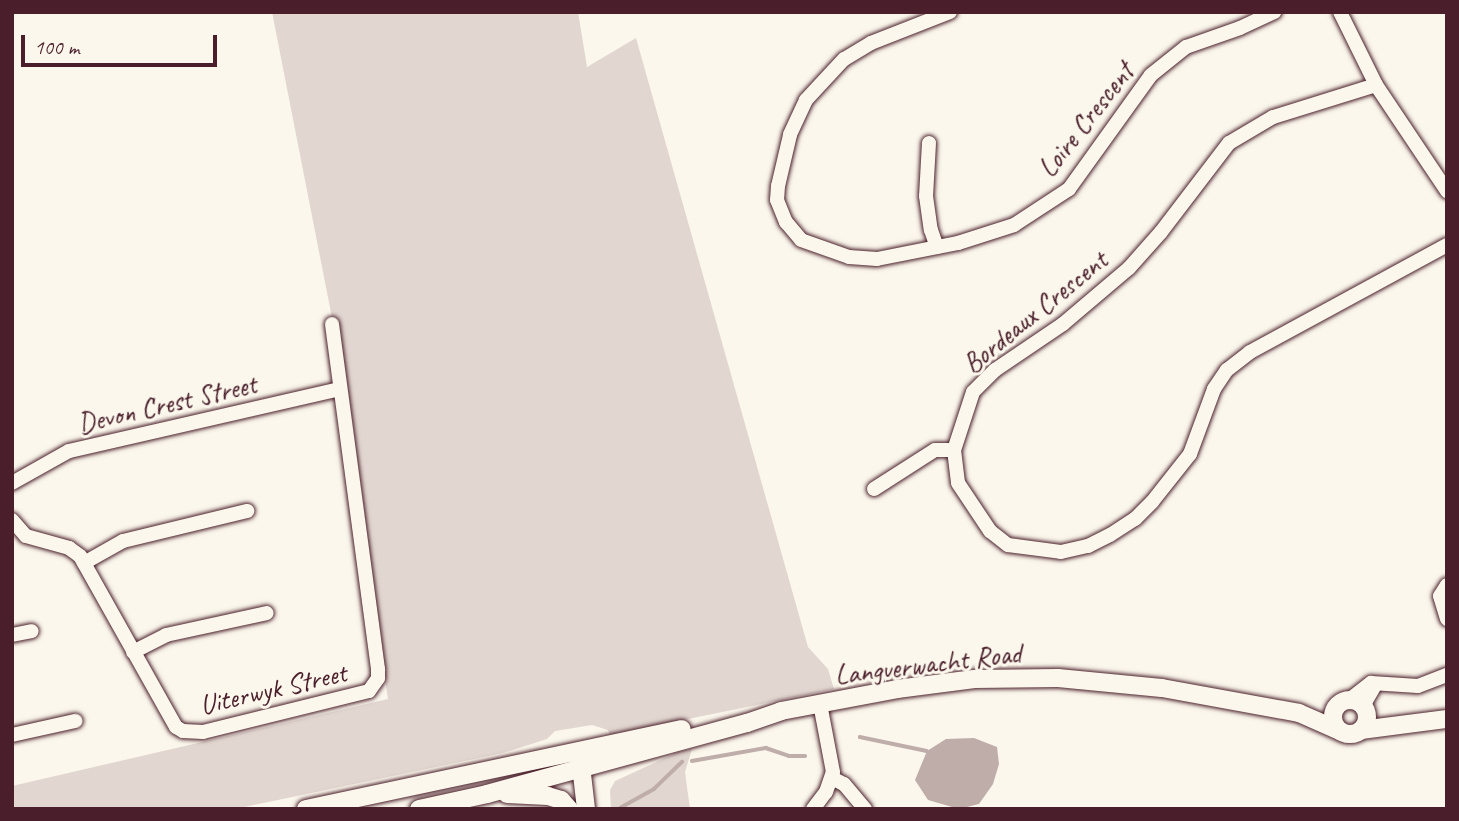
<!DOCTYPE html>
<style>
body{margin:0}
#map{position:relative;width:1459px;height:821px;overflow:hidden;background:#fbf7ec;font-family:Caveat,sans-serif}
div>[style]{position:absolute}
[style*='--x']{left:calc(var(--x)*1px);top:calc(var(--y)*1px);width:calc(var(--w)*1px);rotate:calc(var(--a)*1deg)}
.green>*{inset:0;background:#e2d7d0}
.water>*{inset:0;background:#bfadaa}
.stream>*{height:3.5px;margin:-1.75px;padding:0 1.75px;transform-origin:1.75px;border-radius:1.75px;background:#bfadaa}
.roads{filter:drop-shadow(0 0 2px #4a1f2b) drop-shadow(0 0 2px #4a1f2b)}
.minor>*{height:14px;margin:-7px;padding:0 7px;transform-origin:7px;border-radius:7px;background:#fbf7ec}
.tertiary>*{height:18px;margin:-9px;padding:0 9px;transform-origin:9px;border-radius:9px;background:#fbf7ec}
.tertiary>.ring{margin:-9px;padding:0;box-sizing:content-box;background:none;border:18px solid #fbf7ec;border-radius:50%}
span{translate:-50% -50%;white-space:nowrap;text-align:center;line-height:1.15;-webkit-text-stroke:6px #fbf7ec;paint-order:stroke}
.street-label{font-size:28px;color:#4a1f2b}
.frame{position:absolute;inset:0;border:14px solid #4a1f2b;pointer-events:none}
.scale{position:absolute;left:21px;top:35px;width:196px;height:32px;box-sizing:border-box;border:4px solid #4a1f2b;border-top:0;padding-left:9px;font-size:21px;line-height:24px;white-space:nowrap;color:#4a1f2b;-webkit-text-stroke:5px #fbf7ec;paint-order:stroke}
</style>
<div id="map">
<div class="green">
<i style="clip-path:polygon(272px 12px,578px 12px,587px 67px,636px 38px,808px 647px,828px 669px,834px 689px,610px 735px,608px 730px,592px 725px,555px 731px,547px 739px,503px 753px,235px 809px,12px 809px,12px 786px,388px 699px,333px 323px)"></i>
<i style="clip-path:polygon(692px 749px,685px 772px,690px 809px,611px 809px,610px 790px,615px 781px,678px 752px)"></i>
</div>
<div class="water">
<i style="clip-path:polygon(974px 738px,997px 747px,999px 764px,993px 784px,979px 804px,959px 809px,928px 800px,915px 780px,927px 751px,946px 739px)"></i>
</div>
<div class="stream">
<i style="--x:860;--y:737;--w:68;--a:11.8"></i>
<i style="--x:692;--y:761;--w:75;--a:-10"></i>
<i style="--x:766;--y:748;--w:24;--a:19"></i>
<i style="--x:789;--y:756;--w:16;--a:0"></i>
<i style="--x:620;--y:808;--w:39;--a:-29"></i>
<i style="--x:654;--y:789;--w:39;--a:-44"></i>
</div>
<div class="roads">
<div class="minor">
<i style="--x:950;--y:12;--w:85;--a:158.6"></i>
<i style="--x:871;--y:43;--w:31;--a:149"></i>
<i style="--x:844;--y:59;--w:56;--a:132.8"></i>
<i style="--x:806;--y:100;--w:38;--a:115"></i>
<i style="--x:790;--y:135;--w:52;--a:103.2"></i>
<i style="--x:778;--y:186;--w:14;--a:94"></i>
<i style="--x:777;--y:200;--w:24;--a:68"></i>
<i style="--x:786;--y:222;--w:23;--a:50"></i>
<i style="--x:801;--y:240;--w:51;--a:19.5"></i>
<i style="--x:849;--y:257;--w:28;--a:4"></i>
<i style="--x:877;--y:259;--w:83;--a:-11.2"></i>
<i style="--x:958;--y:243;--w:59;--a:-17.8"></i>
<i style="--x:1014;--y:225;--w:66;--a:-33.2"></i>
<i style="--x:1069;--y:189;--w:140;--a:-54.3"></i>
<i style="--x:1151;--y:75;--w:45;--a:-38.7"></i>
<i style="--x:1186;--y:47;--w:57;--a:-19.4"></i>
<i style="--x:1240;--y:28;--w:38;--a:-25"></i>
<i style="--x:1340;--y:12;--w:81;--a:63.7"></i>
<i style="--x:1376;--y:85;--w:128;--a:56.2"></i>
<i style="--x:1376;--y:85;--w:108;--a:162.7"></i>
<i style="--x:1273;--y:117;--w:51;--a:149.4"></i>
<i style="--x:1229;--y:143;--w:112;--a:127.4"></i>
<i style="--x:1161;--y:232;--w:48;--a:131.6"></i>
<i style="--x:1129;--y:268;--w:87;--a:139.7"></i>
<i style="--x:1063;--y:324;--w:82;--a:145.9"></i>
<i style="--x:995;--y:370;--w:31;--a:135"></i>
<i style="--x:973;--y:392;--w:61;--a:108.1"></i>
<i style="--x:954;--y:450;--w:33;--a:83"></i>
<i style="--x:958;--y:483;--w:58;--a:56.3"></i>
<i style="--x:990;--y:531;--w:23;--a:38"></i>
<i style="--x:1008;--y:545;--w:53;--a:7.5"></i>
<i style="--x:1061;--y:552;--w:28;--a:-13"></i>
<i style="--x:1088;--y:546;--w:25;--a:-27"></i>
<i style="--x:1110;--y:535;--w:30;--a:-33"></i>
<i style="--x:1135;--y:519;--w:24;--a:-45"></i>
<i style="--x:1152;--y:502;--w:61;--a:-51.6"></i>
<i style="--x:1190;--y:454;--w:69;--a:-69.7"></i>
<i style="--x:1214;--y:389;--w:23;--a:-56"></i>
<i style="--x:1227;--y:370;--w:29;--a:-38"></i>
<i style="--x:1250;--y:352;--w:224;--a:-28.5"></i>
<i style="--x:929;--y:143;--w:53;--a:93.2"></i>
<i style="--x:926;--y:196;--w:34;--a:82"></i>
<i style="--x:931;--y:230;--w:18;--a:71"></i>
<i style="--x:12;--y:483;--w:65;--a:-29.3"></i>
<i style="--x:69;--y:451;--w:277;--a:-12.9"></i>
<i style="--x:874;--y:489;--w:72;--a:-32.6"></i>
<i style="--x:935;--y:450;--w:19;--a:0"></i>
<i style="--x:12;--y:520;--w:21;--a:49"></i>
<i style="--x:26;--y:536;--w:45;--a:15.6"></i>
<i style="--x:69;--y:548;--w:14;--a:36"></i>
<i style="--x:80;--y:556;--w:196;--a:60.7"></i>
<i style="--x:176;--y:727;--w:8;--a:30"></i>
<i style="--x:183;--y:731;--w:20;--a:3"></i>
<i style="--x:203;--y:732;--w:171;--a:-13.9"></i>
<i style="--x:369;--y:691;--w:16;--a:-55"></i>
<i style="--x:378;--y:678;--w:9;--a:-90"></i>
<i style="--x:378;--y:669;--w:348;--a:-97.6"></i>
<i style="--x:84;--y:563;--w:45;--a:-29.4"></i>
<i style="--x:123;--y:541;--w:128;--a:-13.6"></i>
<i style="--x:1447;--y:585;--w:13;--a:122"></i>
<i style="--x:1440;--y:596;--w:24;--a:73"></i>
<i style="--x:12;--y:635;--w:20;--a:-11"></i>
<i style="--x:133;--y:652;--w:37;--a:-27"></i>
<i style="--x:166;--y:635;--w:103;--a:-12.3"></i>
<i style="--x:1349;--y:700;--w:28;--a:-38"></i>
<i style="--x:1371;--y:683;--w:47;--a:3.7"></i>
<i style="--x:1418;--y:686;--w:31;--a:-21"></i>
<i style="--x:1363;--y:706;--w:24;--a:-60"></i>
<i style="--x:12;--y:735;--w:65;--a:-12.5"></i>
<i style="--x:832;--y:778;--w:13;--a:27"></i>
<i style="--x:844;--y:784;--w:33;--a:50"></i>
<i style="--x:813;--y:809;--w:21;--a:-53"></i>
<i style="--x:826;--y:792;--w:21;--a:-71"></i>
<i style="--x:833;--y:772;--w:69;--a:-100.8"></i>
</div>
<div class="tertiary">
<i class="ring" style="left:1333px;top:700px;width:16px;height:16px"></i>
<i style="--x:1361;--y:730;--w:87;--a:-7.3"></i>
<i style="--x:580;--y:757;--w:52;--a:83.4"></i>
<i style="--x:507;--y:794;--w:41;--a:2.8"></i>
<i style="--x:548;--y:796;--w:14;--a:17"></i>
<i style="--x:561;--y:800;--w:12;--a:48"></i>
<i style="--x:306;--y:809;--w:384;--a:-12"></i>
<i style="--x:419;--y:809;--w:70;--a:-12.4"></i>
<i style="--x:487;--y:794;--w:270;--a:-15.3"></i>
<i style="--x:747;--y:723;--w:36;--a:-19"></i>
<i style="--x:781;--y:711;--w:118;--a:-10.7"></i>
<i style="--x:897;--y:689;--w:78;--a:-7.4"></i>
<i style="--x:974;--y:679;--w:84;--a:-0.7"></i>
<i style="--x:1058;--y:678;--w:104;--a:5.5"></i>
<i style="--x:1162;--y:688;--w:139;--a:10.3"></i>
<i style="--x:1299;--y:713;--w:45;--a:23.7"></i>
</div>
</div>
<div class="street-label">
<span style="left:1086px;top:120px;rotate:-52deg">Loire Crescent</span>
<span style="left:1035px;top:312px;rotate:-39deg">Bordeaux Crescent</span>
<span style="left:167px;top:404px;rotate:-13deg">Devon Crest Street</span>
<span style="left:928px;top:664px;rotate:-7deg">Langverwacht Road</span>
<span style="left:273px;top:689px;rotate:-13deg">Uiterwyk Street</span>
</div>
<div class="frame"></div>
<div class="scale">100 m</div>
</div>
